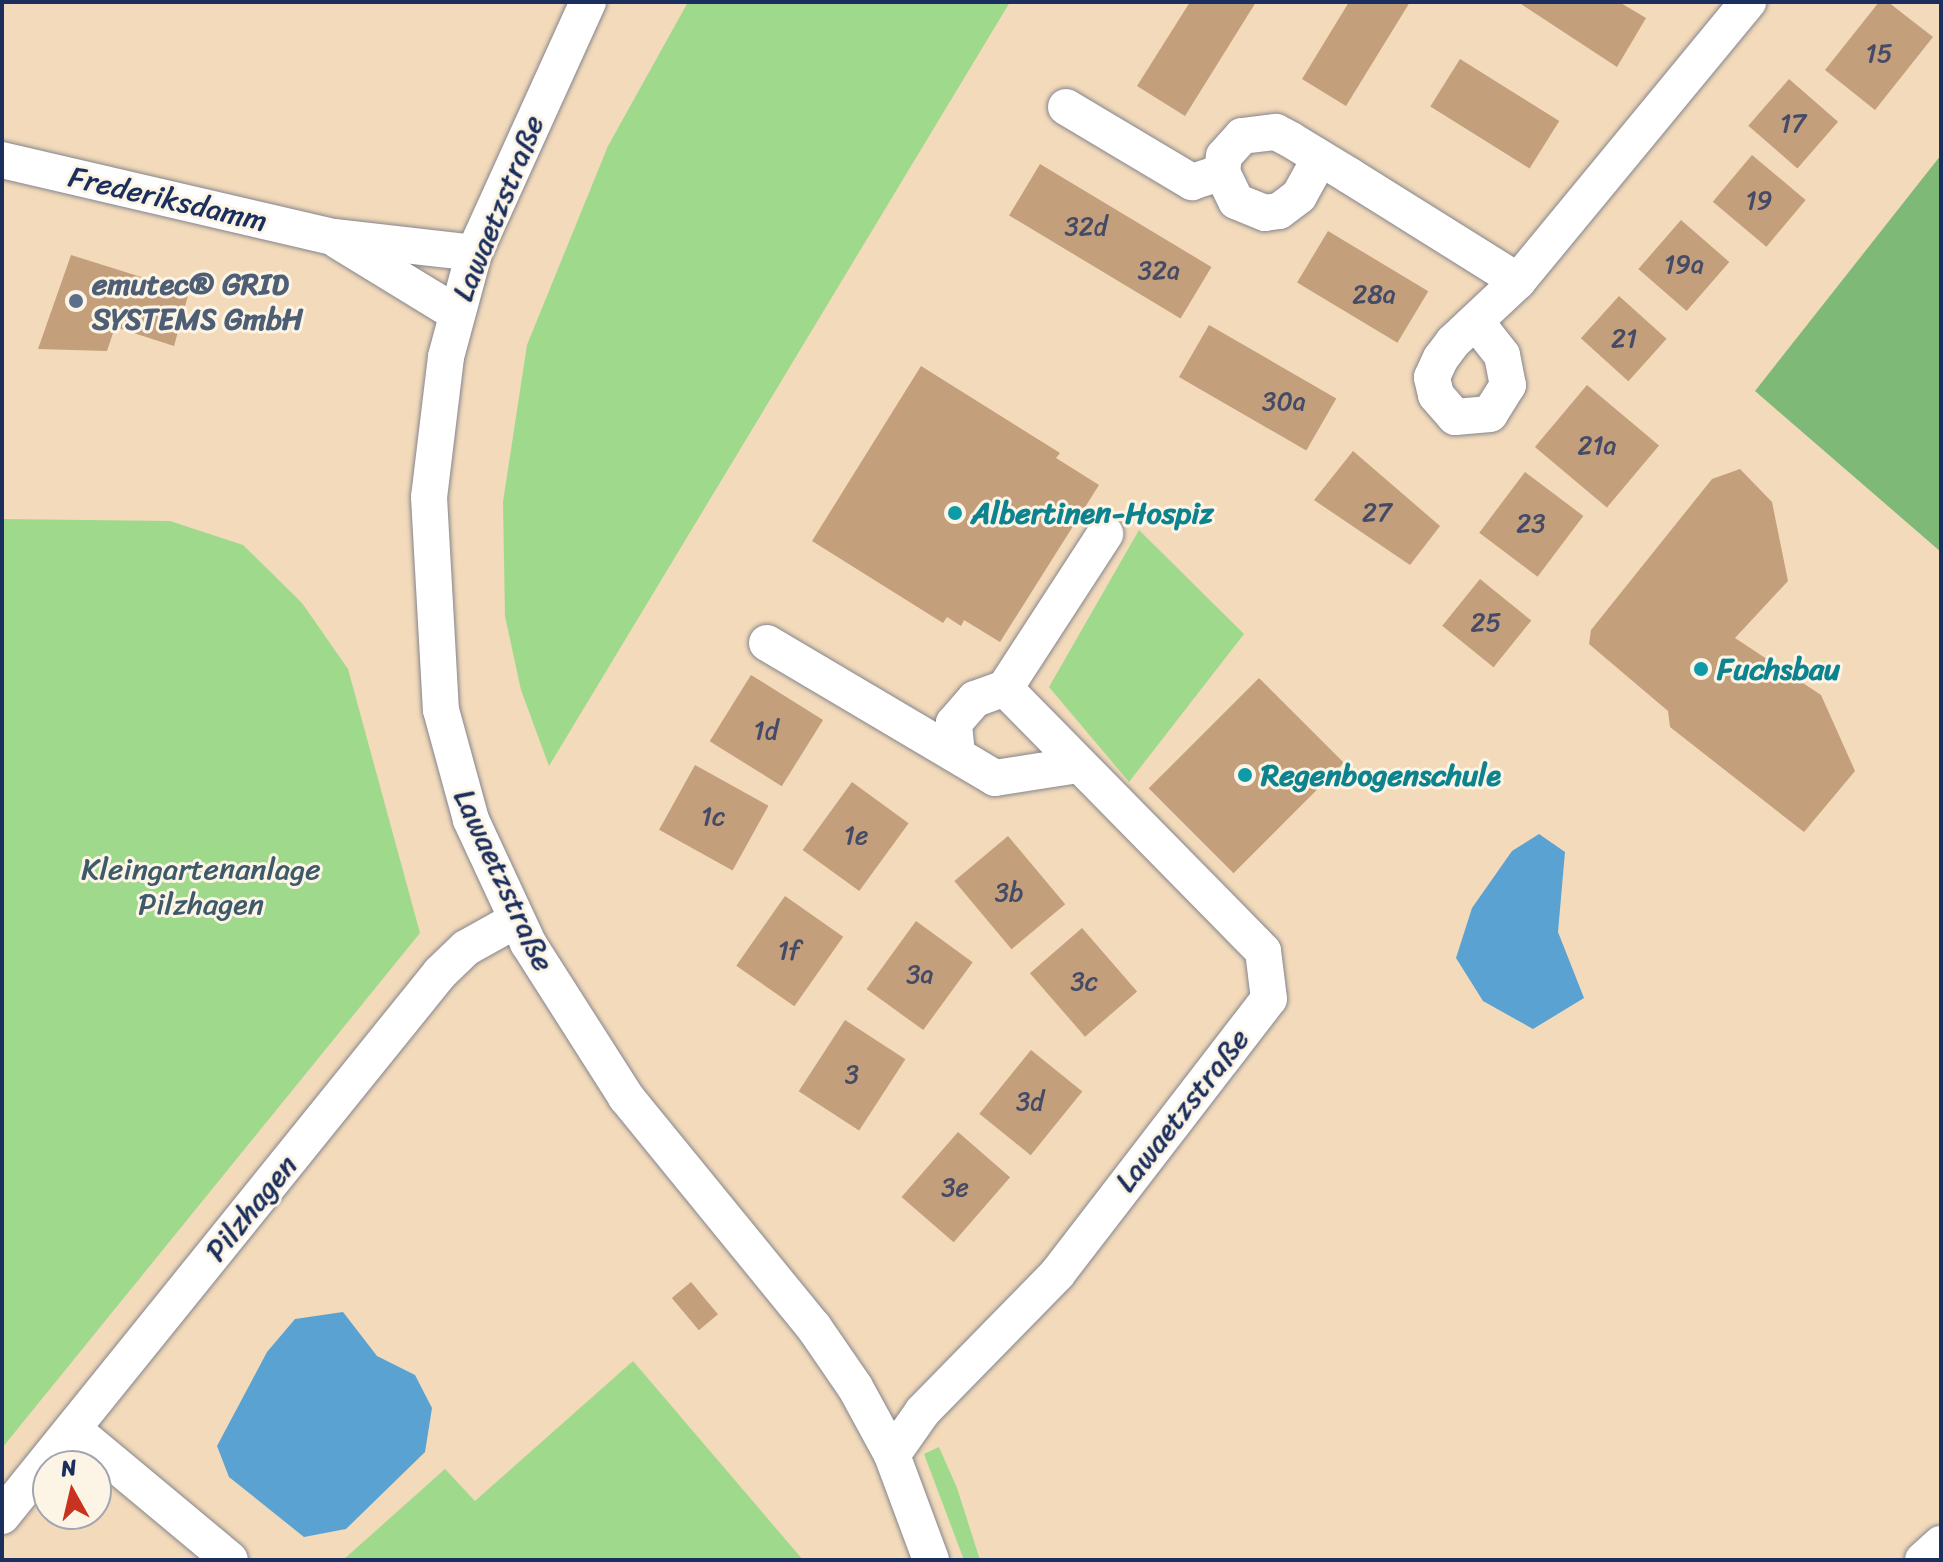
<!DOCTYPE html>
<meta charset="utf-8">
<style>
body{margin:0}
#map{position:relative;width:1943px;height:1562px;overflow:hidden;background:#f2daba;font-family:Sriracha,sans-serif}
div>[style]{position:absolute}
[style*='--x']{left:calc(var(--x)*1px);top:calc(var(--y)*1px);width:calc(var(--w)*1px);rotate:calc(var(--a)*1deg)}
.green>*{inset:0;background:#9fd98c}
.forest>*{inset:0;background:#7fb978}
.water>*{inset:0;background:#5aa2d1}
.building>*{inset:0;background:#c39f7c;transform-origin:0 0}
.roads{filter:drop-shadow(0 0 2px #86848c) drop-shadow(0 0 2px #86848c)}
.minor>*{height:36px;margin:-18px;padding:0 18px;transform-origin:18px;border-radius:18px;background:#fff}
.dots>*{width:22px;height:22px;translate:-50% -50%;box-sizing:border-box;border:4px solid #fcf5e5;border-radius:50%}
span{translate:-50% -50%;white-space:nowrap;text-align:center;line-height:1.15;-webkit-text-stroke:6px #fcf5e5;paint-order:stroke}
.number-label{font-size:26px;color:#454b66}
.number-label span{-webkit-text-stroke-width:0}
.street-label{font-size:30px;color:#1b2f5e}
.service-label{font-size:30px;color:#4e5e75;font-weight:700}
.left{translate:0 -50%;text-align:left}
.culture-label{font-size:30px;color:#0d838f;font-weight:700}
.park-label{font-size:30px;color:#3c5a6a}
.frame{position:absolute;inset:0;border:4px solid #1b2f5e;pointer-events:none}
.north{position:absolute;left:32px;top:1450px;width:80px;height:80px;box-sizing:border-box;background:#fcf5e5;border:2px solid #a2a6af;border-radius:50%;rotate:352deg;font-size:22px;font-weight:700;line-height:32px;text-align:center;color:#1b2f5e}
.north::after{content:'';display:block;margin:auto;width:28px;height:36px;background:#c8321e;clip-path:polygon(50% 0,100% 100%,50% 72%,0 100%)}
</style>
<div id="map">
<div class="green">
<i style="clip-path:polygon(688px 2px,1010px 2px,549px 766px,521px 690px,505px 616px,503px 502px,527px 345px,608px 146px)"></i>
<i style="clip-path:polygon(2px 519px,170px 521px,243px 545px,302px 603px,348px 669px,420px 933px,2px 1448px)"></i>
<i style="clip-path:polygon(1139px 530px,1244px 634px,1129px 782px,1049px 687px)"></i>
<i style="clip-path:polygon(633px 1361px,803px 1560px,343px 1560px,445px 1469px,475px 1501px)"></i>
<i style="clip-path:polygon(939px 1447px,957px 1488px,980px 1560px,964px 1560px,924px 1454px)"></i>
</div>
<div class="forest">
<i style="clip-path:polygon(1941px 155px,1941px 552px,1755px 391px)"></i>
</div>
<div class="water">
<i style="clip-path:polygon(1539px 834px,1565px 852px,1558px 932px,1584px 998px,1533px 1029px,1483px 1001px,1456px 958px,1472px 908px,1512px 851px)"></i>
<i style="clip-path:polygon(343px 1312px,377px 1356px,415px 1375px,432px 1408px,425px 1452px,346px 1529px,304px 1537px,229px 1477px,217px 1446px,267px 1352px,295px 1319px)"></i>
</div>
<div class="building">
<i style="clip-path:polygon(1190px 2px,1256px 2px,1185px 116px,1137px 86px)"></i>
<i style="clip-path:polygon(1349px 2px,1410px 2px,1346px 106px,1302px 79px)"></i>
<i style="clip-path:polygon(1518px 2px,1619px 2px,1646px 18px,1617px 67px)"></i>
<i style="clip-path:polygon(1879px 2px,1888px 2px,1933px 37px,1875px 110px,1825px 70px)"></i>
<i style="left:1460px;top:59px;width:117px;height:56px;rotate:32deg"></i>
<i style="left:1789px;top:79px;width:65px;height:62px;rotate:41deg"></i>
<i style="left:1752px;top:155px;width:70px;height:61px;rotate:40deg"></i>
<i style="left:1040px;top:164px;width:200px;height:60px;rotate:31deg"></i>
<i style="left:1681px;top:220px;width:64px;height:65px;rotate:41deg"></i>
<i style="left:1328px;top:231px;width:117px;height:60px;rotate:31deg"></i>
<i style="clip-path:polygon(71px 255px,189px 292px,174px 346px,115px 327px,107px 351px,38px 349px)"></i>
<i style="left:1619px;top:296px;width:64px;height:57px;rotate:42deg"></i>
<i style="left:1209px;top:325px;width:147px;height:60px;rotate:30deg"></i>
<i style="clip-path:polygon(921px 366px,1060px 453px,1056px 458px,1099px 485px,1000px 642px,964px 620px,961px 626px,947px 617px,943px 623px,812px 541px)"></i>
<i style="left:1587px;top:385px;width:94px;height:81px;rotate:40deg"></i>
<i style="clip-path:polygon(1353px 451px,1440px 526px,1410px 565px,1314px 500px)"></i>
<i style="clip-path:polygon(1740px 469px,1772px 502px,1788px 581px,1735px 638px,1821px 695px,1855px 771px,1804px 832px,1670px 727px,1668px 711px,1589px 644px,1591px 630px,1712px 479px)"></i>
<i style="left:1525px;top:472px;width:73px;height:76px;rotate:37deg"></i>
<i style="left:1480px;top:579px;width:66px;height:60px;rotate:39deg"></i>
<i style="left:751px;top:675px;width:85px;height:78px;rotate:32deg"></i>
<i style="left:1259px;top:678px;width:120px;height:156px;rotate:45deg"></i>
<i style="left:695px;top:765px;width:84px;height:74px;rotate:29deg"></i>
<i style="left:852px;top:782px;width:70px;height:84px;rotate:36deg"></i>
<i style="left:1008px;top:836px;width:89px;height:70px;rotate:50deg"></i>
<i style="left:785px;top:896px;width:71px;height:85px;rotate:35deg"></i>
<i style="left:916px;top:921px;width:70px;height:84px;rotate:36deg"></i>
<i style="left:1082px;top:928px;width:84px;height:69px;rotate:49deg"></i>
<i style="left:845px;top:1020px;width:72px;height:85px;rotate:33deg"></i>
<i style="left:1031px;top:1050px;width:66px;height:82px;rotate:39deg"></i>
<i style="left:958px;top:1132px;width:69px;height:86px;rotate:41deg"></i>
<i style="left:691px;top:1282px;width:42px;height:25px;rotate:50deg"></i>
</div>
<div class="roads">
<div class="minor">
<i style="--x:588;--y:2;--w:276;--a:114.4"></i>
<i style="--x:474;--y:253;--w:108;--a:105.1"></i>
<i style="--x:446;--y:357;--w:141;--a:96.9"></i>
<i style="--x:429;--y:497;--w:213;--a:86.8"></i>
<i style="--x:441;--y:710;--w:114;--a:74.7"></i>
<i style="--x:471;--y:820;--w:136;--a:65.1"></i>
<i style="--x:528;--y:943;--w:183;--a:57.5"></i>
<i style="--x:626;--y:1097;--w:296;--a:50.8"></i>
<i style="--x:813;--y:1326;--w:74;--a:55.5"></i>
<i style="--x:855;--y:1387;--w:77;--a:61.4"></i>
<i style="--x:892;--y:1455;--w:112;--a:69.6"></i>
<i style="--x:1066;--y:107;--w:147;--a:30.8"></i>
<i style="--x:1192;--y:182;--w:32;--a:-18"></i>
<i style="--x:1320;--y:158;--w:43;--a:118.9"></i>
<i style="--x:1299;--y:196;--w:25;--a:143"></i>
<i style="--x:1279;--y:211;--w:14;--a:172"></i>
<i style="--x:1265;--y:213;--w:31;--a:-158"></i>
<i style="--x:1236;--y:201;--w:32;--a:-116"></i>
<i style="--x:1222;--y:172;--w:16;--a:-83"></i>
<i style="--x:1224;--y:156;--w:27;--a:-48"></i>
<i style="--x:1242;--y:136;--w:34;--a:-7"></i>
<i style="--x:1276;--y:132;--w:17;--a:28"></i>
<i style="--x:1291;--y:140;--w:69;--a:31.4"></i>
<i style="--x:1350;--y:176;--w:198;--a:32"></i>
<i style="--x:2;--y:160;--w:341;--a:13.1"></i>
<i style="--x:334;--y:237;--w:141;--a:6.5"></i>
<i style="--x:338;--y:241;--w:138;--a:31.4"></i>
<i style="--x:1476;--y:322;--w:42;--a:51.8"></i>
<i style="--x:1502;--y:355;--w:31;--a:79"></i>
<i style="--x:1508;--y:385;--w:34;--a:122"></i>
<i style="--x:1490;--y:414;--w:35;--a:175"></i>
<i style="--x:1455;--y:417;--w:29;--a:-131"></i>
<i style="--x:1436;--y:395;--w:18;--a:-103"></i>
<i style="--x:1432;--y:377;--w:21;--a:-65"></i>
<i style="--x:1441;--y:358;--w:20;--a:-53"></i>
<i style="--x:1453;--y:342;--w:89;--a:-43.2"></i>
<i style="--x:1518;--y:281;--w:362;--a:-50.5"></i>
<i style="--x:767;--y:643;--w:265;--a:30.6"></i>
<i style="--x:995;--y:778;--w:84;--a:-8.9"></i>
<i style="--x:1005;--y:688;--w:184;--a:-57"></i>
<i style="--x:957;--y:754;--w:31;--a:-96"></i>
<i style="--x:954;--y:723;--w:32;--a:-49"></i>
<i style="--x:975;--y:699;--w:32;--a:-20"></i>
<i style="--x:73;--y:1429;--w:204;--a:39.8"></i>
<i style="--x:892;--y:1455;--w:54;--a:-54.8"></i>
<i style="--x:923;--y:1411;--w:192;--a:-45.6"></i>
<i style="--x:1057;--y:1274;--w:347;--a:-52.4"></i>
<i style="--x:1269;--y:999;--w:48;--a:-97.1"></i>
<i style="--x:1263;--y:951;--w:368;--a:-134.5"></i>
<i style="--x:2;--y:1516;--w:698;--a:-51.11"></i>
<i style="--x:440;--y:973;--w:36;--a:-44"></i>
<i style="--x:466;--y:948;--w:57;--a:-29.2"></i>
<i style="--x:1923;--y:1560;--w:24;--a:-42"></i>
</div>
</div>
<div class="dots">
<i style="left:76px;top:301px;background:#5c6f8a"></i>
<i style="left:955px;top:513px;background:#0f9aa8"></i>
<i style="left:1701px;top:669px;background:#0f9aa8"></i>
<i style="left:1245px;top:775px;background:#0f9aa8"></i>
</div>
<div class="number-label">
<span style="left:1879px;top:54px">15</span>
<span style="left:1793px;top:124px">17</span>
<span style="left:1759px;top:201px">19</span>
<span style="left:1086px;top:227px">32d</span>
<span style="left:1684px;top:265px">19a</span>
<span style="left:1159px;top:271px">32a</span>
<span style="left:1374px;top:295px">28a</span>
<span style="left:1624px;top:339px">21</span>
<span style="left:1284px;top:402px">30a</span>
<span style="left:1597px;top:446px">21a</span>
<span style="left:1377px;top:513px">27</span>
<span style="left:1531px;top:524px">23</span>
<span style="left:1486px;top:623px">25</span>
<span style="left:766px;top:731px">1d</span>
<span style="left:713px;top:817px">1c</span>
<span style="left:856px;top:836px">1e</span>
<span style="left:1009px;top:893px">3b</span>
<span style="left:789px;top:951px">1f</span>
<span style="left:920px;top:975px">3a</span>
<span style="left:1084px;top:982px">3c</span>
<span style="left:852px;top:1075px">3</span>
<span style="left:1030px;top:1102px">3d</span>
<span style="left:955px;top:1188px">3e</span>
</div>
<div class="street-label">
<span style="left:168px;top:199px;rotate:13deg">Frederiksdamm</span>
<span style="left:498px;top:208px;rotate:-68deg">Lawaetzstraße</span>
<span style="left:504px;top:880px;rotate:65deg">Lawaetzstraße</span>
<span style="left:1182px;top:1110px;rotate:-52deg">Lawaetzstraße</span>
<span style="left:251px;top:1208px;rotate:-51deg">Pilzhagen</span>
</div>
<div class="service-label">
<span class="left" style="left:92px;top:301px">emutec® GRID<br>SYSTEMS GmbH</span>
</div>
<div class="culture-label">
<span class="left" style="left:971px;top:513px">Albertinen-Hospiz</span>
<span class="left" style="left:1717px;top:669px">Fuchsbau</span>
<span class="left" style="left:1261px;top:775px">Regenbogenschule</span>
</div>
<div class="park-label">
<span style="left:201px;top:886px">Kleingartenanlage<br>Pilzhagen</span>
</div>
<div class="frame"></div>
<div class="north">N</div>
</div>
